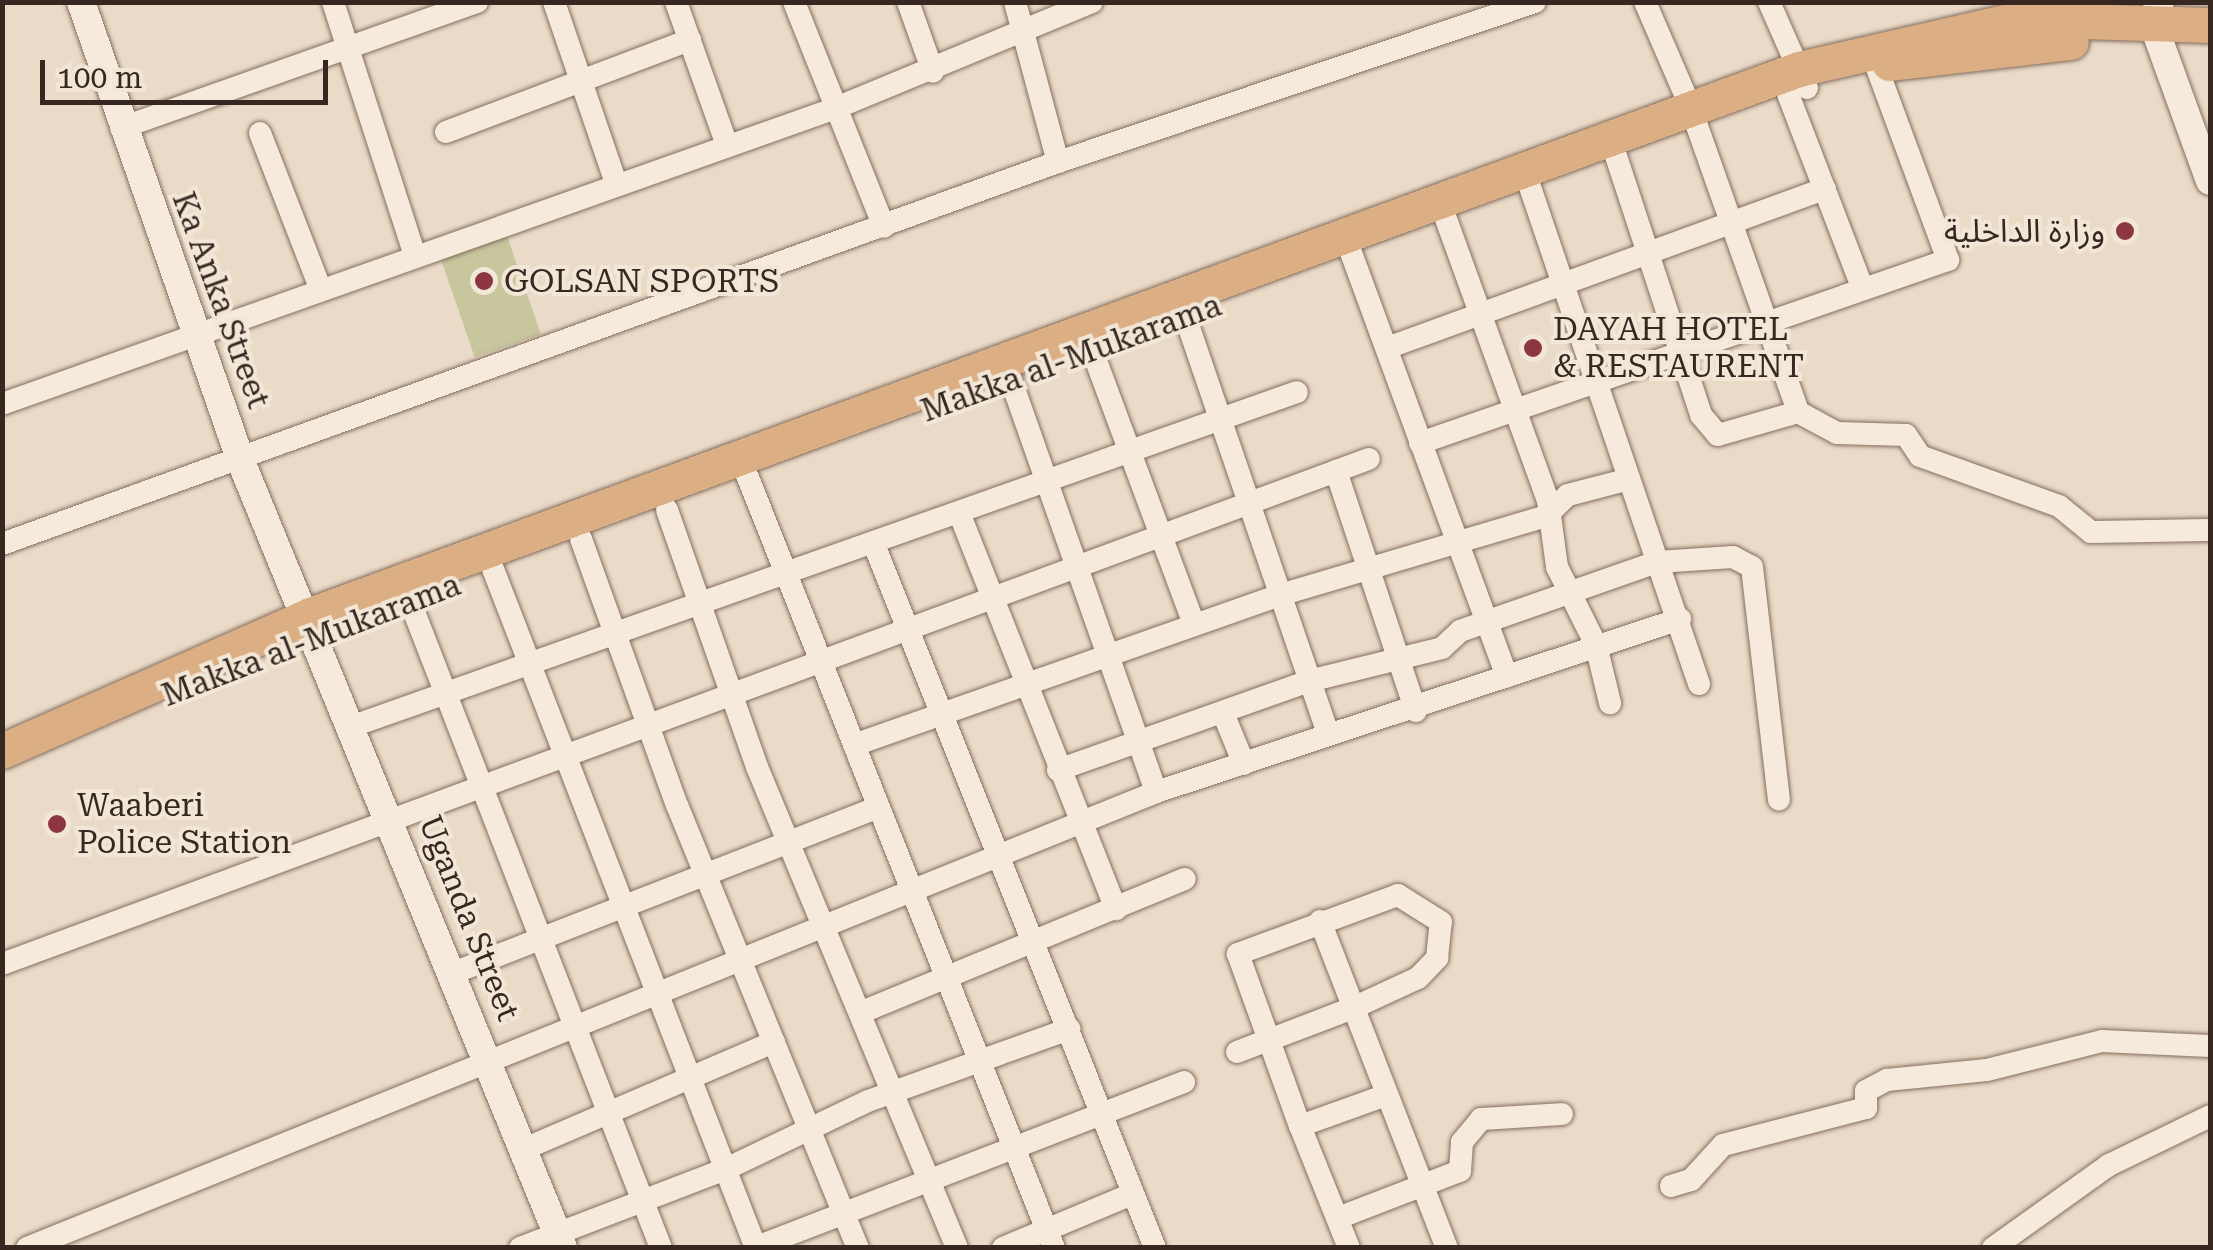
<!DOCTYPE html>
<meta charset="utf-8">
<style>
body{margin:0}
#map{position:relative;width:2213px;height:1250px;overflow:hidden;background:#eadbc8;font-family:"Roboto Serif","Noto Sans Arabic",serif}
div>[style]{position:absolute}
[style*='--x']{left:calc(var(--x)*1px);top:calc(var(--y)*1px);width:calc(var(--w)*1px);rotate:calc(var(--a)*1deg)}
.green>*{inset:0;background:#c7c69d;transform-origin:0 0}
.roads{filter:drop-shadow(0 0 2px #846e5f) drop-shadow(0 0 2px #846e5f)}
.minor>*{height:22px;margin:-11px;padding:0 11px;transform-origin:11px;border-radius:11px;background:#f5eadb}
.tertiary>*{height:28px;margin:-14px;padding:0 14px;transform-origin:14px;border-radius:14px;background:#f5eadb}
.trunk>*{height:35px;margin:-17.5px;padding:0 17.5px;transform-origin:17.5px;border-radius:17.5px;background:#dbae84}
.dots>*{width:28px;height:28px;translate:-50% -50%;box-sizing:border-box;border:5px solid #f2e6d7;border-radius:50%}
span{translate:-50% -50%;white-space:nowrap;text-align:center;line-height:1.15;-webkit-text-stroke:8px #f2e6d7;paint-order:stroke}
.poi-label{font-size:32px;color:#362821}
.right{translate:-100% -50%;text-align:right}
.left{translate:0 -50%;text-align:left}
.street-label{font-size:32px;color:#362821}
.frame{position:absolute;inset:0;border:5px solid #362821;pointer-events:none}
.scale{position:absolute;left:40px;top:60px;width:288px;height:45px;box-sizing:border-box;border:5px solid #362821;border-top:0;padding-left:12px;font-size:30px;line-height:35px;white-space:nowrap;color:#362821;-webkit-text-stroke:8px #f2e6d7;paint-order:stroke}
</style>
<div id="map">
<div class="green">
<i style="left:506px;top:233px;width:107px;height:70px;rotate:71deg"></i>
</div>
<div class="roads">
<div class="minor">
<i style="--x:333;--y:2;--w:264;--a:72.1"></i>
<i style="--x:554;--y:2;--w:191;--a:71.1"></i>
<i style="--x:676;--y:2;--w:152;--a:70.4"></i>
<i style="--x:794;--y:2;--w:242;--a:68.2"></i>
<i style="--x:908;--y:2;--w:74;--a:70.3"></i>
<i style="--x:1015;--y:2;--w:166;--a:75"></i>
<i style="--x:1645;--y:2;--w:113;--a:66.6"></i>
<i style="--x:1769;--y:2;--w:94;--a:66.2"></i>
<i style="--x:1788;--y:94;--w:207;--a:69"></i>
<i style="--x:1697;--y:126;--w:303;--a:70.5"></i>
<i style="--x:1798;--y:412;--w:44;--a:28.3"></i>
<i style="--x:1837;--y:433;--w:69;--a:1.7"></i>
<i style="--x:1906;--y:435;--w:25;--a:56"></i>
<i style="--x:1920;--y:456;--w:148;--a:19.8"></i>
<i style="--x:2059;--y:506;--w:41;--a:39.1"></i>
<i style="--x:2091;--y:532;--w:119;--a:-1"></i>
<i style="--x:121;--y:128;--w:378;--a:-19.5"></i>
<i style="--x:446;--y:132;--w:261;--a:-20.7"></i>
<i style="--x:260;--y:133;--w:166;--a:68.8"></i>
<i style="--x:1615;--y:153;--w:276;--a:71.8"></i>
<i style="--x:1701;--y:415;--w:26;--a:50"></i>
<i style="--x:1718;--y:435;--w:83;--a:-16"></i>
<i style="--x:1530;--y:187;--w:525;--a:71.22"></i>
<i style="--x:1446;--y:219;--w:300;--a:70.1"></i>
<i style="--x:1548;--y:501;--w:67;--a:82.2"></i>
<i style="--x:1557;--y:567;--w:87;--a:63.4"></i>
<i style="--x:1596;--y:645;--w:60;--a:76.4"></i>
<i style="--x:1346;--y:239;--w:466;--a:69.8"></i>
<i style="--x:1185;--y:316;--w:442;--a:71.1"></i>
<i style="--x:1387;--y:348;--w:466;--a:-20"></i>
<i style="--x:1092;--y:350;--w:293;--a:69.6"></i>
<i style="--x:1011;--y:380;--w:437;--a:70.6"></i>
<i style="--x:2;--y:404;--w:885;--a:-19.54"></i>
<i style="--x:836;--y:108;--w:277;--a:-22.5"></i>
<i style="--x:1420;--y:443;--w:559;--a:-19.12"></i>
<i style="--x:1948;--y:260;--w:208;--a:-110.3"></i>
<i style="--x:741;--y:460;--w:848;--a:68.34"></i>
<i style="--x:1336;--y:471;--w:253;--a:71.6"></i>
<i style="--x:667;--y:510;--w:272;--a:70.7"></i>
<i style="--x:757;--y:767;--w:521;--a:67.42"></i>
<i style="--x:960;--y:515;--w:424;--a:68.4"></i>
<i style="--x:581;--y:539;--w:283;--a:70.2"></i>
<i style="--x:677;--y:805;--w:479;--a:67.8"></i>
<i style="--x:2;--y:544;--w:1123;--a:-19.89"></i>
<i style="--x:1058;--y:162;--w:503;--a:-18.54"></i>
<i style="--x:875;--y:547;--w:755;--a:68.23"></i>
<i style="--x:493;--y:569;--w:728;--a:68.83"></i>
<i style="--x:409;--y:599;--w:696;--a:68.78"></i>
<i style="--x:1223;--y:713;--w:55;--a:67.6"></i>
<i style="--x:353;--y:726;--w:1001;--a:-19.48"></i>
<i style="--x:854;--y:745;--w:452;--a:-19.4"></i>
<i style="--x:1280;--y:595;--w:277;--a:-16.5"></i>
<i style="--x:1546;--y:516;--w:30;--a:-44"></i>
<i style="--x:1568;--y:495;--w:59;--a:-14.7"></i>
<i style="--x:1058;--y:770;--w:266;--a:-19.5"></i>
<i style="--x:1309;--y:681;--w:137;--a:-13.9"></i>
<i style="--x:1442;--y:648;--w:25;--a:-43"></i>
<i style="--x:1460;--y:631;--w:209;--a:-19.3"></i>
<i style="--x:1657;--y:562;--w:76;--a:-3.8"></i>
<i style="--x:1733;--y:557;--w:21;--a:28"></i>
<i style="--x:1752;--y:567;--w:234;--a:83.4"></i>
<i style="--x:1320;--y:921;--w:351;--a:68.8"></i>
<i style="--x:2;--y:964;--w:1457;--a:-20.28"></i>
<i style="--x:453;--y:973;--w:455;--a:-21.3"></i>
<i style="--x:862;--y:1012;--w:349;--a:-22.4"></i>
<i style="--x:1237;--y:1052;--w:34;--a:-21"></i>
<i style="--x:1269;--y:1040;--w:90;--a:-20.9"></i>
<i style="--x:1353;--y:1008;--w:72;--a:-24.8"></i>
<i style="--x:1418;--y:978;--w:28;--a:-46"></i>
<i style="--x:1437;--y:958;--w:36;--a:-84"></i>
<i style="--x:1441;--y:922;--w:51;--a:-147.9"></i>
<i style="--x:1398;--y:895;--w:171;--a:159.8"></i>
<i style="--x:1238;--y:954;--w:183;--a:70.2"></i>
<i style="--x:1300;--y:1126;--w:131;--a:68.1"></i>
<i style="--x:1300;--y:1126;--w:86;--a:-19.7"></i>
<i style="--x:524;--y:1149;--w:272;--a:-23.2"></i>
<i style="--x:1671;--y:1186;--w:21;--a:-17"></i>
<i style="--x:1691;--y:1180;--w:47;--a:-47.6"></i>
<i style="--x:1723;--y:1145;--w:148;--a:-14.5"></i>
<i style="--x:1866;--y:1108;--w:17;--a:-90"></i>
<i style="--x:1866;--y:1091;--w:24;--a:-28"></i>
<i style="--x:1887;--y:1080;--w:100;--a:-5.7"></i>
<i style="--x:1987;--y:1070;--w:119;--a:-14.2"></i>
<i style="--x:2102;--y:1041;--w:108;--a:2.7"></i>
<i style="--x:1338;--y:1218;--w:131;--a:-21.1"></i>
<i style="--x:1460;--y:1171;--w:29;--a:-86"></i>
<i style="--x:1462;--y:1142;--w:30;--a:-50"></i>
<i style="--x:1481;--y:1119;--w:81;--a:-3.5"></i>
<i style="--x:27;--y:1248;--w:1218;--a:-21.99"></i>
<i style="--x:1156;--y:792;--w:552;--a:-18.27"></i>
<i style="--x:520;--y:1248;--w:221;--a:-21"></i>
<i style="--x:726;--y:1169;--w:157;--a:-25.6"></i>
<i style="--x:868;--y:1101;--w:214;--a:-19.7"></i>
<i style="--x:754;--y:1248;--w:461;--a:-21.1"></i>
<i style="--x:1003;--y:1248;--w:140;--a:-22.7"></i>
<i style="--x:1993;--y:1248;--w:143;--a:-35.6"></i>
<i style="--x:2109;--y:1165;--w:112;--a:-25.9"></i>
</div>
<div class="tertiary">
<i style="--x:81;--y:2;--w:489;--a:70.8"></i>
<i style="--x:242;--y:464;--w:847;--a:67.73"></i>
<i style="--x:2160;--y:2;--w:21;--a:113"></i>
<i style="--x:2152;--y:21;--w:170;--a:70.1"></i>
</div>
<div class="trunk">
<i style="--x:1889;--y:63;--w:183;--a:-6.6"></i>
<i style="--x:2;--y:751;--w:337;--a:-23.8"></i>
<i style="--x:310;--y:615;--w:1586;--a:-20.14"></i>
<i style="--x:1799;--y:69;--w:224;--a:-12.9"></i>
<i style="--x:2017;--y:19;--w:193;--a:1.8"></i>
</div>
</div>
<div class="dots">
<i style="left:2125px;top:231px;background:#8c3642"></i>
<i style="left:484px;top:281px;background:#8c3642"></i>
<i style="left:1533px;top:348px;background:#8c3642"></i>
<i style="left:57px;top:824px;background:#8c3642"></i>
</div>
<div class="poi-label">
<span class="right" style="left:2105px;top:231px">وزارة الداخلية</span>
<span class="left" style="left:504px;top:281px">GOLSAN SPORTS</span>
<span class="left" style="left:1553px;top:348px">DAYAH HOTEL<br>&amp; RESTAURENT</span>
<span class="left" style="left:77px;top:824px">Waaberi<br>Police Station</span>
</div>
<div class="street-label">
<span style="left:221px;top:300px;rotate:70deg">Ka Anka Street</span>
<span style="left:1071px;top:358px;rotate:-20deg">Makka al-Mukarama</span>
<span style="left:311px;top:640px;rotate:-21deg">Makka al-Mukarama</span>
<span style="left:469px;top:918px;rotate:68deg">Uganda Street</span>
</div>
<div class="frame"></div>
<div class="scale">100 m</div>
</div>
